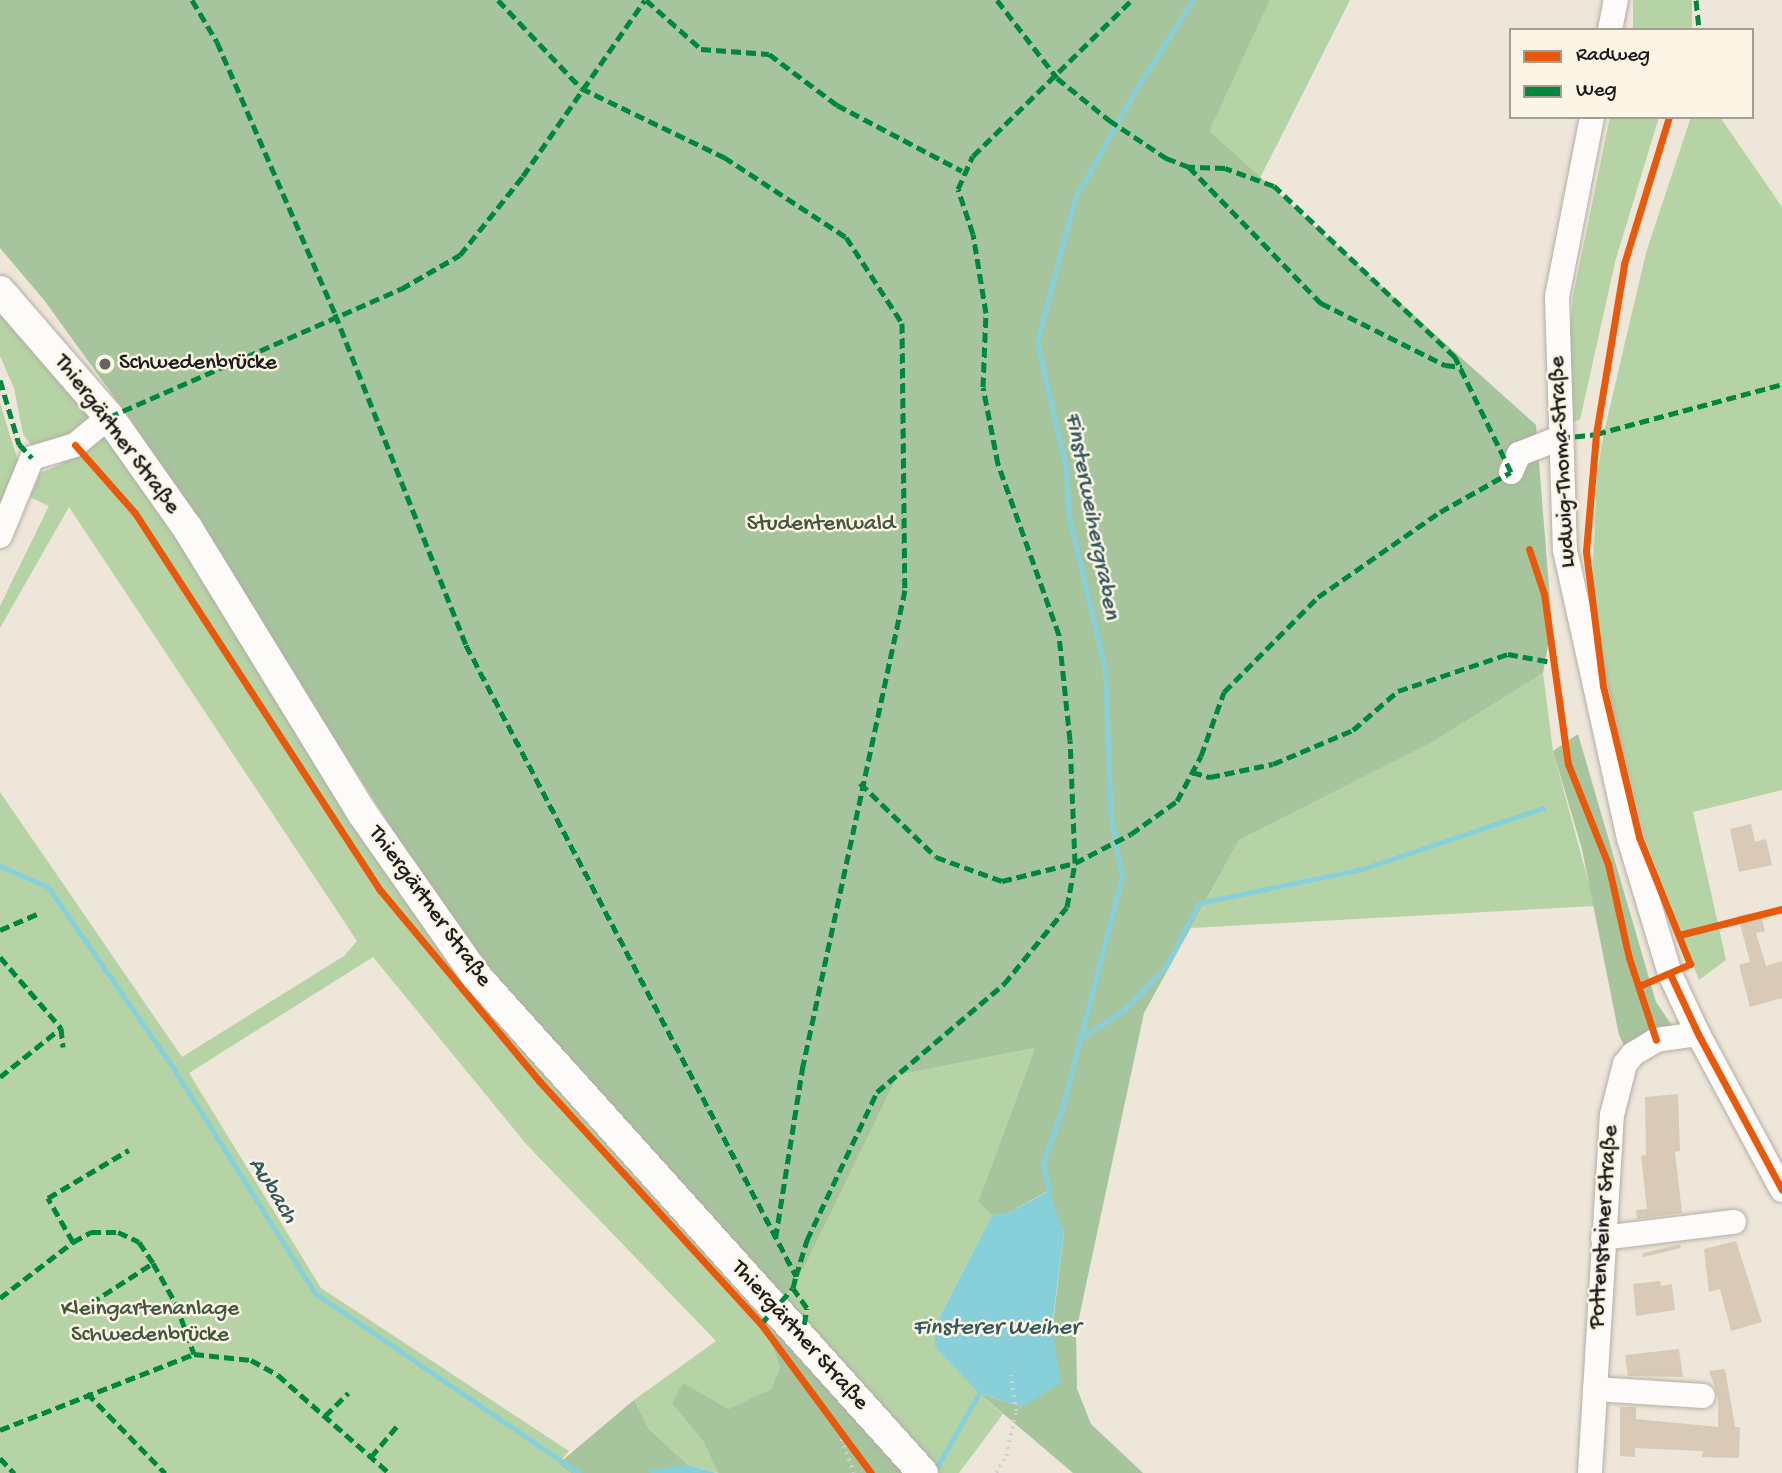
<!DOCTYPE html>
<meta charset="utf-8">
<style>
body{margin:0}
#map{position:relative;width:1782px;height:1473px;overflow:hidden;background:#eee6d8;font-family:"Gochi Hand",sans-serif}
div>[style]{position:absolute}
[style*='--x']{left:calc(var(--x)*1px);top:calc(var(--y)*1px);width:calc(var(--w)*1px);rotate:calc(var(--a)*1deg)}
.green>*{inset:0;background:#b5d3a5;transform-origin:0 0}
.forest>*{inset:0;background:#a6c59c}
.water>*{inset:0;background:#88d0d9}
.stream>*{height:5px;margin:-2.5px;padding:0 2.5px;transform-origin:2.5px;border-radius:2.5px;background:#88d0d9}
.building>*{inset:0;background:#d9cab8;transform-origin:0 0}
.path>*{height:3.5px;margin-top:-1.75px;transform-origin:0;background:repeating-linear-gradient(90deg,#d2d0cd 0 2px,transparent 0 7px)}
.roads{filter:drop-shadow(0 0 2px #b3aea5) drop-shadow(0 0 2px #b3aea5)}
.minor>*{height:24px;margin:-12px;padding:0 12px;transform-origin:12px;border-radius:12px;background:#fcfbf9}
.major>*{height:30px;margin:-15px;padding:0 15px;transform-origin:15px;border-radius:15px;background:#fcfbf9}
.quiet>*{height:5px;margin-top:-2.5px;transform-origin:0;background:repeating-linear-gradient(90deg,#00873e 0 10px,transparent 0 15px)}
.cycleway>*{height:7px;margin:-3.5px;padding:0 3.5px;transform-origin:3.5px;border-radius:3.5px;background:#e8590c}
.dots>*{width:19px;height:19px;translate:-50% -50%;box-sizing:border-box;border:4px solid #fcf5e5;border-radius:50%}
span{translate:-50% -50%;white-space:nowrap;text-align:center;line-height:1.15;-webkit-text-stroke:5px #fcf5e5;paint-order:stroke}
.poi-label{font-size:23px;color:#1c1c1c}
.left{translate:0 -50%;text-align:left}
.street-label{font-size:23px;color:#1c1c1c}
.park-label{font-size:23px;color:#41573d}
.water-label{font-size:24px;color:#33585e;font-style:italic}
.legend{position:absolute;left:1509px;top:28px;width:245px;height:91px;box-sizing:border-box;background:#fcf5e5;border:2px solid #a29e95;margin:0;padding:9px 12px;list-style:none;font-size:21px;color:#1c1c1c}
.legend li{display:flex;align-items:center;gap:14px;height:35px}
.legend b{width:35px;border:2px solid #a29e95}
</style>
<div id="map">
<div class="green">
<i style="clip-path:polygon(1270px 0,1350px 0,1260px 178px,1208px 131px)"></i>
<i style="left:1633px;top:0;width:59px;height:31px"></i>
<i style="clip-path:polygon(1610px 117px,1659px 117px,1615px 262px,1580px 420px,1570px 422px,1562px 417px,1573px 296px)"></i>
<i style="clip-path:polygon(1691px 117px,1720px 117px,1782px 207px,1782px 790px,1693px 812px,1726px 960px,1699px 980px,1644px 836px,1607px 685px,1592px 583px,1597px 474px,1604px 432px,1646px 253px)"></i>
<i style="clip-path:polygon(0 313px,112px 439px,411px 903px,776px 1328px,770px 1340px,780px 1367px,771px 1389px,728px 1409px,672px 1404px,703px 1441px,718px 1473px,688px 1465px,649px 1429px,634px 1400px,716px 1341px,527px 1145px,373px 957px,189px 1073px,321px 1288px,569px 1451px,558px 1464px,571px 1473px,0 1473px,0 792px,182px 1057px,344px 956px,357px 941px,69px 507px,0 628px,0 606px,49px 506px,30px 497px,40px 473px,62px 464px,53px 449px,34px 449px,23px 434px,14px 388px,0 356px)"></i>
<i style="clip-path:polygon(0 403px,18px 461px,0 510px)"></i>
<i style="clip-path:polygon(1543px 673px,1553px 751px,1595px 906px,1191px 928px,1239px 840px,1431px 743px)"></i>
<i style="clip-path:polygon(1035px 1048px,978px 1202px,992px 1215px,934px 1328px,979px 1393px,1003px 1414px,959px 1473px,934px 1473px,777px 1309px,804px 1268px,898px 1075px)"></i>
</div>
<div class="forest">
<i style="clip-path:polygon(0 0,1270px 0,1209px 131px,1536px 425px,1552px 624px,1543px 673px,1431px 743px,1239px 840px,1144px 1013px,1076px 1332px,1077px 1389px,1091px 1424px,1143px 1473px,1073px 1473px,979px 1393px,1022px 1407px,1052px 1331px,1064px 1233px,1048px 1191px,1006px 1214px,992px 1215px,978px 1202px,1035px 1048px,898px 1075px,804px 1268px,777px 1309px,548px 1045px,430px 888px,133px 423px,44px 300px,0 248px)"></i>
<i style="clip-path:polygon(1578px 734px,1656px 1002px,1673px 1027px,1626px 1050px,1619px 1035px,1582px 849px,1553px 751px)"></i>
<i style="clip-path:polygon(776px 1328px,909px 1473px,718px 1473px,703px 1441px,672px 1404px,683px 1383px,728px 1409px,771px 1389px,780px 1367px,770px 1340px)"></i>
<i style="clip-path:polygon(634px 1400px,649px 1429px,688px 1465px,650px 1473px,571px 1473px,558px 1464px)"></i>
</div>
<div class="water">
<i style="clip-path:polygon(1049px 1191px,1064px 1233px,1052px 1327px,1061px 1383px,1022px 1407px,979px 1393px,935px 1347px,934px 1328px,992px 1215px,1006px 1214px)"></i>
<i style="clip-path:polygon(688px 1465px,717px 1473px,650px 1473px,650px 1470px)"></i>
</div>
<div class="stream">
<i style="--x:0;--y:866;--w:52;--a:23.6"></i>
<i style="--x:48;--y:887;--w:214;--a:55.3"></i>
<i style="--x:170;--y:1063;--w:272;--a:57.8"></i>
<i style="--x:315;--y:1293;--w:320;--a:34.3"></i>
<i style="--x:1079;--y:1039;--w:54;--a:-32.8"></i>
<i style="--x:1124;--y:1010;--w:61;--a:-46.3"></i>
<i style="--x:1166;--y:966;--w:71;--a:-62.4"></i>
<i style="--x:1199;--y:903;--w:167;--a:-11.8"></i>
<i style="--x:1362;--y:869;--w:191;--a:-18.6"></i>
<i style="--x:1049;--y:1191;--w:29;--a:-102"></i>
<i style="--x:1043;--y:1163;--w:60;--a:-70.7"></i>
<i style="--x:1063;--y:1106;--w:237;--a:-75.6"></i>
<i style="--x:1122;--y:876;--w:57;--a:-101.1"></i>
<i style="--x:1111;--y:820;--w:151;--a:-92.3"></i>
<i style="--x:1105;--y:669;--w:155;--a:-103.4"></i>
<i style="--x:1069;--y:518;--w:49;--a:-93.5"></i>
<i style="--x:1066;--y:469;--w:130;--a:-102.9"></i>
<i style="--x:1037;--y:342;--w:149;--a:-75.2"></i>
<i style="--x:1075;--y:198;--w:125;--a:-60.8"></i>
<i style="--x:1136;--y:89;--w:106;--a:-57.4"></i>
<i style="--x:934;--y:1472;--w:91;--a:-60.3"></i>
</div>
<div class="building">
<i style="clip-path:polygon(1751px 824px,1755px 842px,1766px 839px,1772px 865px,1739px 872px,1730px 829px)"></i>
<i style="clip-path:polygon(1751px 913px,1752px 917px,1761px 915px,1765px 931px,1756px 933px,1766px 966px,1782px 961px,1782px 998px,1750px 1007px,1739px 965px,1750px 962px,1738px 916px)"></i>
<i style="clip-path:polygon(1678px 1094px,1680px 1151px,1675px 1152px,1682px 1213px,1637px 1219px,1636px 1210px,1647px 1209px,1641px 1156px,1646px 1155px,1645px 1097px)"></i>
<i style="clip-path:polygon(1736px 1241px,1762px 1322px,1731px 1331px,1720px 1289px,1709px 1292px,1704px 1249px)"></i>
<i style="left:1680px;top:1244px;width:4px;height:39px;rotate:76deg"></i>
<i style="clip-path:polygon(1660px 1281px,1661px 1286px,1672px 1284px,1675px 1310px,1636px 1316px,1633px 1284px)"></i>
<i style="clip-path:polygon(1679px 1349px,1683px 1377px,1628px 1376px,1625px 1355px)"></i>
<i style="clip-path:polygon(1725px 1369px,1735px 1427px,1740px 1427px,1739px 1458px,1702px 1457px,1703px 1451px,1635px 1448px,1635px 1457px,1620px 1456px,1620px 1407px,1636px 1407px,1636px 1419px,1718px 1427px,1718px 1396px,1709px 1371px)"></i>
</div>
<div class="path">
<i style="--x:837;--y:1426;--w:50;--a:70.1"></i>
<i style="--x:996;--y:1473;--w:20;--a:-60"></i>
<i style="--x:1006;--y:1456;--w:46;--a:-77.5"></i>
<i style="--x:1016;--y:1411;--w:36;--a:-99"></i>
</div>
<div class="roads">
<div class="minor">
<i style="--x:1610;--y:30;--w:31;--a:-79"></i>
<i style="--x:1592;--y:117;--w:183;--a:101"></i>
<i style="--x:1557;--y:297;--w:253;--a:88.2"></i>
<i style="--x:1565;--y:550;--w:295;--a:77.5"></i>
<i style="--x:1629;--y:838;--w:142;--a:73.2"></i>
<i style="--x:1670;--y:974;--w:66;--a:65"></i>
<i style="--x:1698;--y:1034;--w:177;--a:61.7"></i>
<i style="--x:1511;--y:472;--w:20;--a:-66"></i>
<i style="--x:1519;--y:454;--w:44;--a:-21.3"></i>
<i style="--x:0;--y:536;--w:84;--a:-67.7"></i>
<i style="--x:32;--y:458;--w:45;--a:-16.8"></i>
<i style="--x:75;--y:445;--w:44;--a:-39.5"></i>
<i style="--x:1603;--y:1238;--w:132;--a:-7"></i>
<i style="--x:1595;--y:1389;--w:108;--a:3.7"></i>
<i style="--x:1590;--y:1473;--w:359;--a:-86.5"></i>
<i style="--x:1612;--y:1115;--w:53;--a:-75.7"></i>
<i style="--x:1625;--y:1064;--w:13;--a:-51"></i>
<i style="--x:1633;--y:1054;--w:27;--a:-31"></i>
<i style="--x:1656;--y:1040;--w:42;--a:-8.1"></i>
</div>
<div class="major">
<i style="--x:0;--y:291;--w:167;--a:49.1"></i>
<i style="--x:109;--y:417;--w:137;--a:54.8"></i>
<i style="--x:188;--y:529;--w:333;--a:58.5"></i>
<i style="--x:362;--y:813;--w:200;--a:55"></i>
<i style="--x:477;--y:977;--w:667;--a:48.04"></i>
</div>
</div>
<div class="quiet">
<i style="--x:192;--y:0;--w:49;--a:59.2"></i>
<i style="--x:217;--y:42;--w:296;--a:66.5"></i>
<i style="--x:335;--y:314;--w:356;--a:68.4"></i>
<i style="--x:466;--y:645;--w:712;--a:62.39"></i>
<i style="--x:498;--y:0;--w:121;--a:46.7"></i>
<i style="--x:581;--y:88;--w:159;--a:25.8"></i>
<i style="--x:724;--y:157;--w:146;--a:33.3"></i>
<i style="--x:846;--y:237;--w:103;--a:56.9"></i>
<i style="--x:902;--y:323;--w:267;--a:89.4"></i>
<i style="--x:905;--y:590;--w:486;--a:102.1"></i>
<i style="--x:803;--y:1065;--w:178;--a:99"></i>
<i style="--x:646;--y:0;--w:74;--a:41.7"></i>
<i style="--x:701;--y:49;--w:68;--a:4.2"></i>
<i style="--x:769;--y:54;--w:85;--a:36.9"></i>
<i style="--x:837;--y:105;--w:141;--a:27.8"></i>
<i style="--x:997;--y:0;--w:98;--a:52.4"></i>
<i style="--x:1057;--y:78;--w:67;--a:38.9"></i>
<i style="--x:1109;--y:120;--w:69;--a:33.7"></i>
<i style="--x:1166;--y:158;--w:25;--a:21"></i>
<i style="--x:1189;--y:167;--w:190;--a:45.9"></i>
<i style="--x:1321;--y:303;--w:139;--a:26.6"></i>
<i style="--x:1445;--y:365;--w:17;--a:7"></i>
<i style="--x:1696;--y:0;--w:30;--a:84"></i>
<i style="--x:0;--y:380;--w:67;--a:73.5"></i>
<i style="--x:19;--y:444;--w:19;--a:47"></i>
<i style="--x:109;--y:417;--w:319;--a:-23.7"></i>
<i style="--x:401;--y:289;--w:68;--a:-30"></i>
<i style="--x:460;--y:255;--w:101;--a:-51.4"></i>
<i style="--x:523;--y:176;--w:214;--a:-55.3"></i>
<i style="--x:1560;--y:438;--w:36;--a:-6"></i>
<i style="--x:1596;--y:434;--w:193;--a:-15"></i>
<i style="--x:1192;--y:772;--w:19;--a:16"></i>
<i style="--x:1210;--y:777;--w:64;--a:-11.7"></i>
<i style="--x:1273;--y:764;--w:87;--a:-23"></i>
<i style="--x:1353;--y:730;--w:60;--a:-40.9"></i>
<i style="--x:1398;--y:691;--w:116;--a:-18.6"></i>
<i style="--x:1508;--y:654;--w:44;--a:10.5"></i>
<i style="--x:860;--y:783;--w:106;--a:44.2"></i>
<i style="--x:936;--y:857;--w:70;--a:20"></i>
<i style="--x:1002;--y:881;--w:75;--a:-13.9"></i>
<i style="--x:1075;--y:863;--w:123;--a:-92.3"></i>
<i style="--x:1070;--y:740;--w:106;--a:-96"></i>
<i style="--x:1059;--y:635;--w:182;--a:-109.6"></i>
<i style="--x:998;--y:464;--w:78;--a:-101"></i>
<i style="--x:983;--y:387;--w:74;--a:-87.7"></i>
<i style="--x:986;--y:313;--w:80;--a:-99.3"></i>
<i style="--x:973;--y:234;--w:47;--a:-108.4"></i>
<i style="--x:958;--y:189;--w:36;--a:-66"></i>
<i style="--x:973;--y:156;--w:223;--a:-44.5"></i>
<i style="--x:0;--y:930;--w:40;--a:-23.4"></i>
<i style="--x:0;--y:957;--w:94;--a:49.3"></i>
<i style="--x:61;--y:1028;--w:19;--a:84"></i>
<i style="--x:0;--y:1077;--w:78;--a:-38.8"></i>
<i style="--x:73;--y:1242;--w:51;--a:-119.6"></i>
<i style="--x:48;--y:1198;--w:94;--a:-30.7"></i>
<i style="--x:0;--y:1298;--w:92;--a:-37.5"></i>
<i style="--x:73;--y:1242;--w:21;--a:-29"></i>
<i style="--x:91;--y:1232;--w:27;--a:0"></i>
<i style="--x:118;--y:1232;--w:23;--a:25"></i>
<i style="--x:139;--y:1242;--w:25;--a:56"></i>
<i style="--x:153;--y:1263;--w:47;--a:60.7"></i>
<i style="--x:176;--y:1304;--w:53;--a:70.2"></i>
<i style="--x:91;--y:1303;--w:74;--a:-32.8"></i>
<i style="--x:761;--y:1324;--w:48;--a:-48.4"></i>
<i style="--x:802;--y:1339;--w:31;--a:-81"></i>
<i style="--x:807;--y:1308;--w:24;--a:-125"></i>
<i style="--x:793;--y:1288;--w:12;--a:-76"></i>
<i style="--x:796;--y:1276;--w:38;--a:-73"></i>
<i style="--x:807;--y:1240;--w:164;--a:-64.7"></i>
<i style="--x:877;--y:1092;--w:167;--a:-40.4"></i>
<i style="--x:1004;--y:984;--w:99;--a:-50.7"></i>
<i style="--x:1067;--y:907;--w:45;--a:-79.7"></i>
<i style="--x:1075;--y:863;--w:63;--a:-27.4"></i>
<i style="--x:1131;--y:834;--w:57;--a:-35.7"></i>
<i style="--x:1177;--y:801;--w:51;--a:-61.9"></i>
<i style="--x:1201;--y:756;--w:68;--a:-70.2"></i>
<i style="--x:1224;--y:692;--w:134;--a:-45.3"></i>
<i style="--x:1318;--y:597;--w:149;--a:-34.9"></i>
<i style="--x:1440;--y:512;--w:81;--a:-29.4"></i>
<i style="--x:1511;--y:472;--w:128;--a:-116"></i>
<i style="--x:1455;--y:357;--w:249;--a:-136.6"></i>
<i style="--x:1274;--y:186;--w:52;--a:-159.8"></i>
<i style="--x:1225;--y:168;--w:36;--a:-178"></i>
<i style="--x:87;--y:1393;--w:112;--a:45.7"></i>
<i style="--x:325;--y:1416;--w:33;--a:-45"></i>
<i style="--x:0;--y:1430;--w:208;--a:-21.4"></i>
<i style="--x:194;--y:1354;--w:57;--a:6"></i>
<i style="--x:251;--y:1360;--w:31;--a:29"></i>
<i style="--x:278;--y:1375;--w:148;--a:41.4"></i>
<i style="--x:371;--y:1457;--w:40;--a:-50"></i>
<i style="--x:0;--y:1458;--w:21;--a:47"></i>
</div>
<div class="cycleway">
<i style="--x:75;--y:445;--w:91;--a:48.6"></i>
<i style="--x:135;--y:513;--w:450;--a:57"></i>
<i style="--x:380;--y:890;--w:250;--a:50.2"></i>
<i style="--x:540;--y:1082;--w:328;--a:47.6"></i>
<i style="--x:761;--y:1324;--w:185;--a:53.6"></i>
<i style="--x:1529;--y:549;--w:47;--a:71.6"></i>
<i style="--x:1544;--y:594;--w:172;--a:82"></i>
<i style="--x:1568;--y:764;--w:108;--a:68.2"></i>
<i style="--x:1608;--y:864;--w:96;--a:77.4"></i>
<i style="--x:1629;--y:958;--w:86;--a:71.8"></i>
<i style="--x:1679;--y:935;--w:106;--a:-14.2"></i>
<i style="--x:1670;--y:974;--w:66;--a:65"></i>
<i style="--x:1698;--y:1034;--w:177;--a:61.7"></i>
<i style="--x:1639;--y:986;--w:56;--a:-23.3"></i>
<i style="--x:1690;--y:964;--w:137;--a:-111.9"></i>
<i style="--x:1639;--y:837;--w:155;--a:-103.4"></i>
<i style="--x:1603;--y:686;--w:136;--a:-97.2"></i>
<i style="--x:1586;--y:551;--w:117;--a:-85.1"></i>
<i style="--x:1596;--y:434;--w:172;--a:-80.6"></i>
<i style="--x:1624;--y:264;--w:154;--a:-73"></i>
</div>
<div class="dots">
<i style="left:105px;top:364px;background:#66635e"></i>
</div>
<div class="poi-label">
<span class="left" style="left:119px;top:364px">Schwedenbrücke</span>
</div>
<div class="street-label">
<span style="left:116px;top:435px;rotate:53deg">Thiergärtner Straße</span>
<span style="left:1564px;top:462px;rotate:-93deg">Ludwig-Thoma-Straße</span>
<span style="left:429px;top:907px;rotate:54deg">Thiergärtner Straße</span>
<span style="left:1605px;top:1227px;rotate:-86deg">Pottensteiner Straße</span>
<span style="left:799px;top:1336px;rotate:48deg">Thiergärtner Straße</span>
</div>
<div class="park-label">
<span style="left:821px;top:525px">Studentenwald</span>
<span style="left:150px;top:1323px">Kleingartenanlage<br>Schwedenbrücke</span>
</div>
<div class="water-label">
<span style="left:1091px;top:516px;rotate:79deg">Finsterweihergraben</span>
<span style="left:272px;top:1191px;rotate:58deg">Aubach</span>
<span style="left:996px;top:1329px">Finsterer Weiher</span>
</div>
<ul class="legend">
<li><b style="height:9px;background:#e8590c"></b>Radweg</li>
<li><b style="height:9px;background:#00873e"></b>Weg</li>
</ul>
</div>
